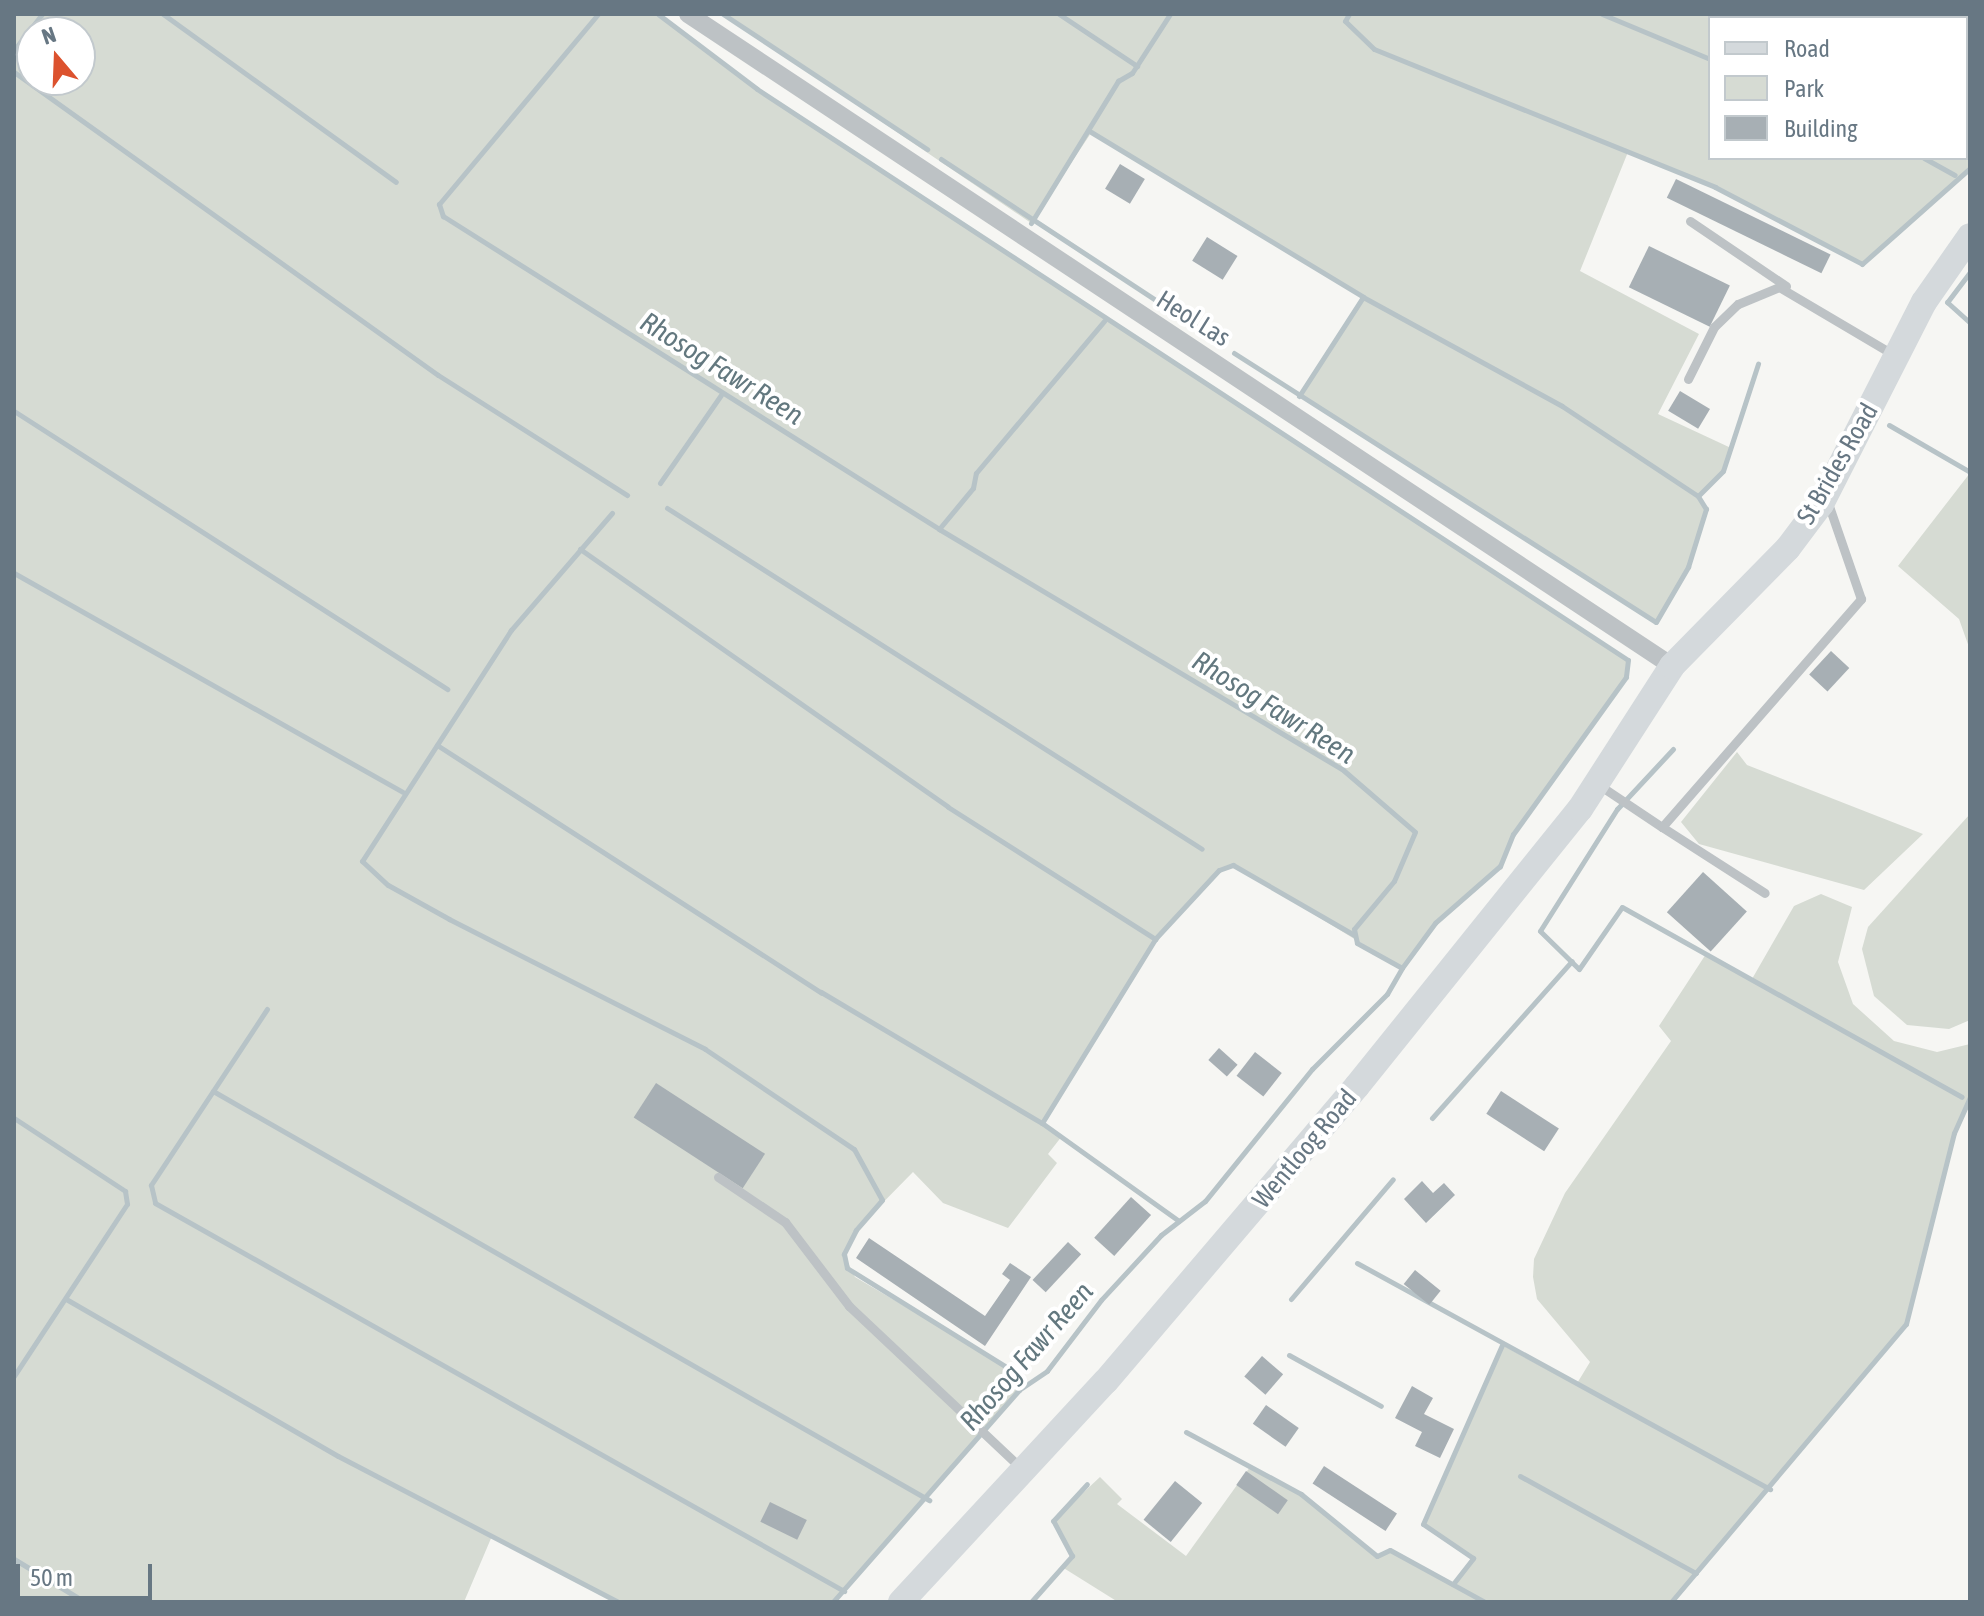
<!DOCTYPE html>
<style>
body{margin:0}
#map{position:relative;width:1984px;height:1616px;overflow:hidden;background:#f6f6f3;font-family:"Asap Condensed",sans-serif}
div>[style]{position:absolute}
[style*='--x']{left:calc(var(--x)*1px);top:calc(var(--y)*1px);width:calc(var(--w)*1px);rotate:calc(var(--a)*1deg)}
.green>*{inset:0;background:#d6dbd3}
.stream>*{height:5px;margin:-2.5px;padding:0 2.5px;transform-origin:2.5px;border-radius:2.5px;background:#b7c3c7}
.building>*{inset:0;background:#a7afb4;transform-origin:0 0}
.lane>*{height:9px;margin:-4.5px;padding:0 4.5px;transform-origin:4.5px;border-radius:4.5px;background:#bdc2c5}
.street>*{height:18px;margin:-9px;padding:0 9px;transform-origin:9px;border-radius:9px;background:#bdc2c5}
.secondary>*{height:26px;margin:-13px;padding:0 13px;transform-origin:13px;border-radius:13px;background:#d4d9dc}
span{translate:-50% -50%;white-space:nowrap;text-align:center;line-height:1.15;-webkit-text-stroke:8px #fff;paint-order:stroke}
.street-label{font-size:26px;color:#677783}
.water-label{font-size:28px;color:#63787f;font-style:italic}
.frame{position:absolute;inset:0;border:16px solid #677783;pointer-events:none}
.legend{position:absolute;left:1708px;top:16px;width:260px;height:144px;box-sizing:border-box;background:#fff;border:2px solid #c2c9cd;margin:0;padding:10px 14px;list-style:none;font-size:24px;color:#677783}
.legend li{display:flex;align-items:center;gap:16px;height:40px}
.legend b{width:40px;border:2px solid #c2c9cd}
.north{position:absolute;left:16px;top:16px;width:80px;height:80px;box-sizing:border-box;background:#fff;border:2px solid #c2c9cd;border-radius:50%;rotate:341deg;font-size:22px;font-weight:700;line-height:32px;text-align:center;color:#677783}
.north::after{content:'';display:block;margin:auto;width:28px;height:36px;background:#dc522e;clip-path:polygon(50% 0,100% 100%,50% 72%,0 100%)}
.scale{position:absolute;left:16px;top:1564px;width:136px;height:36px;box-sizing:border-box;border:4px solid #677783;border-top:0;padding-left:10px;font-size:24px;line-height:28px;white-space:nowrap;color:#677783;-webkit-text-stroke:6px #fff;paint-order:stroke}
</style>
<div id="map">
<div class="green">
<i style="clip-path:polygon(evenodd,14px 14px,658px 14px,757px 89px,1628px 660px,1626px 677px,1513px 833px,1500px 866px,1435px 923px,1402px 968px,1233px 865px,1219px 870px,1155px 939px,1043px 1123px,1062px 1136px,1048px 1154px,1057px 1163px,1008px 1228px,943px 1203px,913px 1172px,856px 1230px,844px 1255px,855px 1277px,1013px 1370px,1019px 1390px,833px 1602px,618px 1602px,492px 1536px,464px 1602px,14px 1602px,14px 14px,32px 32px,80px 32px,80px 80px,32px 80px,32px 32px)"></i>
<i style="clip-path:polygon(evenodd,723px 14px,1970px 14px,1970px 168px,1862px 264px,1715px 187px,1628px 152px,1580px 271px,1699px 334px,1658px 414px,1731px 448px,1723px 471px,1698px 496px,1706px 509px,1688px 567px,1656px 622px,1299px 396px,1362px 297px,1091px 133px,1031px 223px,723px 14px,1966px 18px,1966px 158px,1710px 158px,1710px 18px,1966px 18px)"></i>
<i style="clip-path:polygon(1970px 473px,1970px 650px,1959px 619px,1898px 566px)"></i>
<i style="clip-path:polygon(1737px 752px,1747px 765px,1923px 834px,1864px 890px,1699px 844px,1681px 822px)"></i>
<i style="clip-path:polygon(1970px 814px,1970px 1020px,1949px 1029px,1907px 1025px,1874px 996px,1862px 949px,1868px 927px)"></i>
<i style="clip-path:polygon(1821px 894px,1852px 907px,1838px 962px,1853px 1004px,1894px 1041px,1937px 1052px,1970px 1044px,1970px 1097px,1954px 1133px,1906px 1324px,1671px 1602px,1118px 1602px,1062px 1567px,1072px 1556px,1053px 1521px,1100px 1477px,1122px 1499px,1117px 1504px,1186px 1556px,1250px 1467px,1301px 1494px,1377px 1556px,1390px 1550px,1453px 1584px,1472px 1558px,1423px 1523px,1502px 1345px,1576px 1385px,1590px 1362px,1537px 1299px,1533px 1277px,1534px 1259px,1565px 1193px,1671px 1041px,1659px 1026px,1706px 954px,1752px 979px,1794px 906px)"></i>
</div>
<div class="stream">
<i style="--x:163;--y:14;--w:287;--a:35.8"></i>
<i style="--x:598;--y:14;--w:248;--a:129.9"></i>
<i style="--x:439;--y:204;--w:13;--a:72"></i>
<i style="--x:443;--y:216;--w:587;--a:32.25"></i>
<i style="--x:939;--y:529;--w:469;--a:30.8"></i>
<i style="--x:1342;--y:769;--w:96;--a:40.8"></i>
<i style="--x:1415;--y:832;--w:53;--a:113.2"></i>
<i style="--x:1394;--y:881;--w:62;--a:129.8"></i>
<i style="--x:1354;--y:929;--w:14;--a:78"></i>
<i style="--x:1357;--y:943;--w:51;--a:29.1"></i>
<i style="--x:1402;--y:968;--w:30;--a:120"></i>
<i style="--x:1387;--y:994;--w:106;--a:135"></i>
<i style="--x:1312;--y:1069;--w:170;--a:129"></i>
<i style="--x:1205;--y:1201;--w:56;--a:142.3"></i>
<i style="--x:1161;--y:1235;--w:88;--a:132.7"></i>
<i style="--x:1101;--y:1300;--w:89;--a:127.3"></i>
<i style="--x:1047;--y:1371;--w:34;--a:146"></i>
<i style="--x:1019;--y:1390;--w:282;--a:131.3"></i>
<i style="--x:658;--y:14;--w:124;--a:37.1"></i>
<i style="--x:757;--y:89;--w:1041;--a:33.25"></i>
<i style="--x:1628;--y:660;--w:17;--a:97"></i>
<i style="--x:1626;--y:677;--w:193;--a:125.7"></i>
<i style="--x:1513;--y:834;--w:35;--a:112"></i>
<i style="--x:1500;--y:866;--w:86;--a:138.8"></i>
<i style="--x:1435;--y:923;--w:56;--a:126.3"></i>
<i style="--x:723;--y:14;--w:245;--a:33.5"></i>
<i style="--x:1059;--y:14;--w:94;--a:33.7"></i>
<i style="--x:1349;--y:14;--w:8;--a:120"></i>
<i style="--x:1345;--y:21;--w:40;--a:44"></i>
<i style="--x:1374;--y:49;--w:368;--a:22"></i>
<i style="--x:1715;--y:187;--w:166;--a:27.6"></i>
<i style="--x:1862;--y:264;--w:144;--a:-41.6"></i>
<i style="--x:1602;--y:14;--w:117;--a:22.6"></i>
<i style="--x:14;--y:50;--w:46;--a:-52.1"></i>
<i style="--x:14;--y:72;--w:521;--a:35.55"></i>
<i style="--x:438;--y:375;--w:224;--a:32.4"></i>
<i style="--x:1091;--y:132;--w:318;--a:31.2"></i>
<i style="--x:1363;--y:297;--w:227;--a:28.7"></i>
<i style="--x:1562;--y:406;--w:163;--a:33.5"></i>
<i style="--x:1924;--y:158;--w:35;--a:29"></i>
<i style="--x:941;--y:159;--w:318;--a:33.3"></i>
<i style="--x:1031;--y:223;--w:167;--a:-58.5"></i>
<i style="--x:1118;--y:81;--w:16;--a:-30"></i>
<i style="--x:1132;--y:73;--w:70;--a:-57.2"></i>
<i style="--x:1970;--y:272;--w:38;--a:127"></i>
<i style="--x:1947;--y:302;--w:31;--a:42"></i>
<i style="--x:1234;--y:353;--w:500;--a:32.52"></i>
<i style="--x:1656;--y:622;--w:64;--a:-59.8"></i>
<i style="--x:1688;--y:567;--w:61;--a:-72.8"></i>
<i style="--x:1706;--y:509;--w:15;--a:-122"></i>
<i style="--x:1698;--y:496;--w:35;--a:-45"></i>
<i style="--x:1723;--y:471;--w:113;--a:-71.9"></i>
<i style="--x:1299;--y:396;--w:118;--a:-57.1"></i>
<i style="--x:14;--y:411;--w:515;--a:32.7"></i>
<i style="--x:1889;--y:425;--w:94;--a:30.1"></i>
<i style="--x:660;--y:483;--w:107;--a:-55.3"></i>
<i style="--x:667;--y:508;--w:634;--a:32.51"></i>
<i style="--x:612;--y:513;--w:155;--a:130.8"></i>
<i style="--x:511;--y:630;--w:275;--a:122.8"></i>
<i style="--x:362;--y:861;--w:35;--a:43"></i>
<i style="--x:388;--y:885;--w:70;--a:29.1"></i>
<i style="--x:449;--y:919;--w:287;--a:26.9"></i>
<i style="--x:705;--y:1049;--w:179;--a:33.9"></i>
<i style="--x:854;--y:1149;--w:58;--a:61.2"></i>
<i style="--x:882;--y:1200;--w:40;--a:131"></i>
<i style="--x:856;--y:1230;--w:27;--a:117"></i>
<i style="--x:844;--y:1254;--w:14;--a:78"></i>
<i style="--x:847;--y:1268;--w:195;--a:31.8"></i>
<i style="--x:1013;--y:1371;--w:20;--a:72"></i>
<i style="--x:939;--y:529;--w:53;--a:-50.3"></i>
<i style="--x:973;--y:488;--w:15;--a:-79"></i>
<i style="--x:976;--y:473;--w:199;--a:-49.9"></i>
<i style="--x:580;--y:549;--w:449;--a:35"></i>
<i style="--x:948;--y:807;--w:246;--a:32.5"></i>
<i style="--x:14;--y:573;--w:446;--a:29.4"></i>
<i style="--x:437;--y:745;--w:457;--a:32.8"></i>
<i style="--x:821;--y:992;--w:257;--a:30.7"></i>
<i style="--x:1042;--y:1123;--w:168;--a:35.6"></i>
<i style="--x:1673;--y:749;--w:82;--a:133"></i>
<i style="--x:1617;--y:809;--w:144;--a:122.3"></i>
<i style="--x:1540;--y:931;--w:54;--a:44.3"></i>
<i style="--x:1579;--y:969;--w:75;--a:-55.3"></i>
<i style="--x:1622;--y:907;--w:389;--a:29.2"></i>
<i style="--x:267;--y:1009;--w:211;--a:123.4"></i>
<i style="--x:151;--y:1185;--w:18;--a:77"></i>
<i style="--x:155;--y:1203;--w:791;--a:29.39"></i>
<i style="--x:213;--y:1091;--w:825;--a:29.74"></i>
<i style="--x:14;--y:1118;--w:133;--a:33.3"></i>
<i style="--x:125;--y:1191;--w:13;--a:81"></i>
<i style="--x:127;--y:1204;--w:206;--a:123.3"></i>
<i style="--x:1432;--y:1118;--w:210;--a:-48.3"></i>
<i style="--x:1042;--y:1123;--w:216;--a:-58.4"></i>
<i style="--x:1155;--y:939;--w:94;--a:-47.2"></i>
<i style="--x:1219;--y:870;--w:15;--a:-20"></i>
<i style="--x:1233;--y:865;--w:140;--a:30"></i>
<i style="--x:1357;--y:1263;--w:471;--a:28.7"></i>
<i style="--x:66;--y:1299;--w:314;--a:30"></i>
<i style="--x:338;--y:1456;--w:316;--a:27.5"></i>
<i style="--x:1291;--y:1299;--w:157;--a:-49.6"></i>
<i style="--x:1289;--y:1355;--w:105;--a:29"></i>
<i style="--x:1186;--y:1432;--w:131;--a:28.3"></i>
<i style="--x:1301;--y:1494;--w:98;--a:39.2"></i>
<i style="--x:1377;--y:1556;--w:14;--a:-25"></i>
<i style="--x:1390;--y:1550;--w:108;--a:28.7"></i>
<i style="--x:1520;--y:1476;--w:201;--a:28.9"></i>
<i style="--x:14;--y:1559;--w:83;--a:31.2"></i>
<i style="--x:1453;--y:1584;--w:33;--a:-52"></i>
<i style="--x:1473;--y:1558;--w:60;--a:-145.8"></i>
<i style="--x:1423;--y:1524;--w:196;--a:-66.2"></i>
<i style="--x:1031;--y:1602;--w:62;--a:-48.3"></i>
<i style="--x:1072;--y:1556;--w:40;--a:-118"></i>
<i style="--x:1053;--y:1521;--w:50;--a:-47.4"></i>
<i style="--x:1671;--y:1602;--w:364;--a:-49.8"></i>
<i style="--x:1906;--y:1324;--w:197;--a:-75.9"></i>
<i style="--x:1954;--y:1133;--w:39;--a:-66"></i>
</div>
<div class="building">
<i style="left:1120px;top:164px;width:29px;height:29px;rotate:31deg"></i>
<i style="left:1676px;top:179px;width:172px;height:21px;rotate:26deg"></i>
<i style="left:1207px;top:237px;width:36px;height:28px;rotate:32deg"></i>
<i style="left:1649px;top:246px;width:90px;height:46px;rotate:26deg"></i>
<i style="left:1680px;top:391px;width:35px;height:23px;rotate:31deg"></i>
<i style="left:1831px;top:651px;width:25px;height:32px;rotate:43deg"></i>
<i style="left:1703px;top:872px;width:59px;height:54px;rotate:42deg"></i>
<i style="left:1219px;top:1048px;width:25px;height:16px;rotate:42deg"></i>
<i style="left:1255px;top:1052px;width:34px;height:30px;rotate:38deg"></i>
<i style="left:656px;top:1083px;width:130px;height:41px;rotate:33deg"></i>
<i style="left:1501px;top:1091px;width:69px;height:27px;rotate:33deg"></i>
<i style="clip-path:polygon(1422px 1181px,1433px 1193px,1444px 1183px,1455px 1195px,1426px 1223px,1404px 1199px)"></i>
<i style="left:1131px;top:1197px;width:27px;height:55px;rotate:42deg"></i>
<i style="clip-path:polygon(869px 1238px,985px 1316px,1010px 1280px,1002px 1274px,1010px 1263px,1031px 1277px,985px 1346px,856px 1258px)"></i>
<i style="left:1068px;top:1242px;width:18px;height:52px;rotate:43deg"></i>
<i style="left:1415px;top:1270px;width:33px;height:18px;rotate:39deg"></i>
<i style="left:1262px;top:1356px;width:28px;height:27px;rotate:41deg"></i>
<i style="clip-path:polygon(1412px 1386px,1433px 1398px,1424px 1414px,1454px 1429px,1440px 1458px,1415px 1446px,1422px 1432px,1395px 1418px)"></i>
<i style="left:1266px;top:1405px;width:40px;height:23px;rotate:35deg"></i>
<i style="left:1324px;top:1466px;width:87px;height:21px;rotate:33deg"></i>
<i style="left:1246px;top:1471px;width:51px;height:17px;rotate:35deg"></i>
<i style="left:1175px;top:1481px;width:35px;height:50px;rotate:39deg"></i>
<i style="left:770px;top:1502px;width:41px;height:22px;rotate:26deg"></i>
</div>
<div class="lane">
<i style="--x:1690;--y:221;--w:116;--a:34.1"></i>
<i style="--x:1688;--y:379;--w:58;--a:-63.4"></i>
<i style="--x:1714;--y:327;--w:33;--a:-44"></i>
<i style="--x:1738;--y:304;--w:44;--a:-22.5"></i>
<i style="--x:1779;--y:287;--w:134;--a:30.6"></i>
<i style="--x:1599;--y:785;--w:76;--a:33.7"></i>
<i style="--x:1662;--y:827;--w:303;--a:-48.9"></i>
<i style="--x:1861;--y:599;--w:105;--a:-109"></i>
<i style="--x:1662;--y:827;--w:122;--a:32.7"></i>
<i style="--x:718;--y:1177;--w:81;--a:33.9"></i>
<i style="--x:785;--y:1222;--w:106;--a:52.7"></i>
<i style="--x:849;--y:1306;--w:236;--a:43.3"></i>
</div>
<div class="street">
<i style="--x:688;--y:14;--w:1180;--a:33.53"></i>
</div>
<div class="secondary">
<i style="--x:901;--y:1602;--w:301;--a:-47.2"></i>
<i style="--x:1106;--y:1381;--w:387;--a:-49.6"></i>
<i style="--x:1357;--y:1086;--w:356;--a:-51.2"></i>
<i style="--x:1580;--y:809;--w:170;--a:-57.2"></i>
<i style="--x:1672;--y:666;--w:165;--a:-45.5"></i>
<i style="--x:1788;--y:548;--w:55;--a:-53.1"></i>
<i style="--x:1821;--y:504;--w:227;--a:-63"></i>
<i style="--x:1924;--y:302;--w:80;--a:-55.1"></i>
</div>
<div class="street-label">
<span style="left:1193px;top:319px;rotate:32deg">Heol Las</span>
<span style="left:1838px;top:464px;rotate:-60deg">St Brides Road</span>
<span style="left:1305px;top:1149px;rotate:-50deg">Wentloog Road</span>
</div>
<div class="water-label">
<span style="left:722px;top:368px;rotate:32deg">Rhosog Fawr Reen</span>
<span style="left:1274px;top:707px;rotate:32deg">Rhosog Fawr Reen</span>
<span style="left:1026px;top:1356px;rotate:-49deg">Rhosog Fawr Reen</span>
</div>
<div class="frame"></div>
<ul class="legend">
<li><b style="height:10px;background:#d4d9dc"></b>Road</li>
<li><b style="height:22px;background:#d6dbd3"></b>Park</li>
<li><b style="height:22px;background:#a7afb4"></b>Building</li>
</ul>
<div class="north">N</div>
<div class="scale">50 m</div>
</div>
